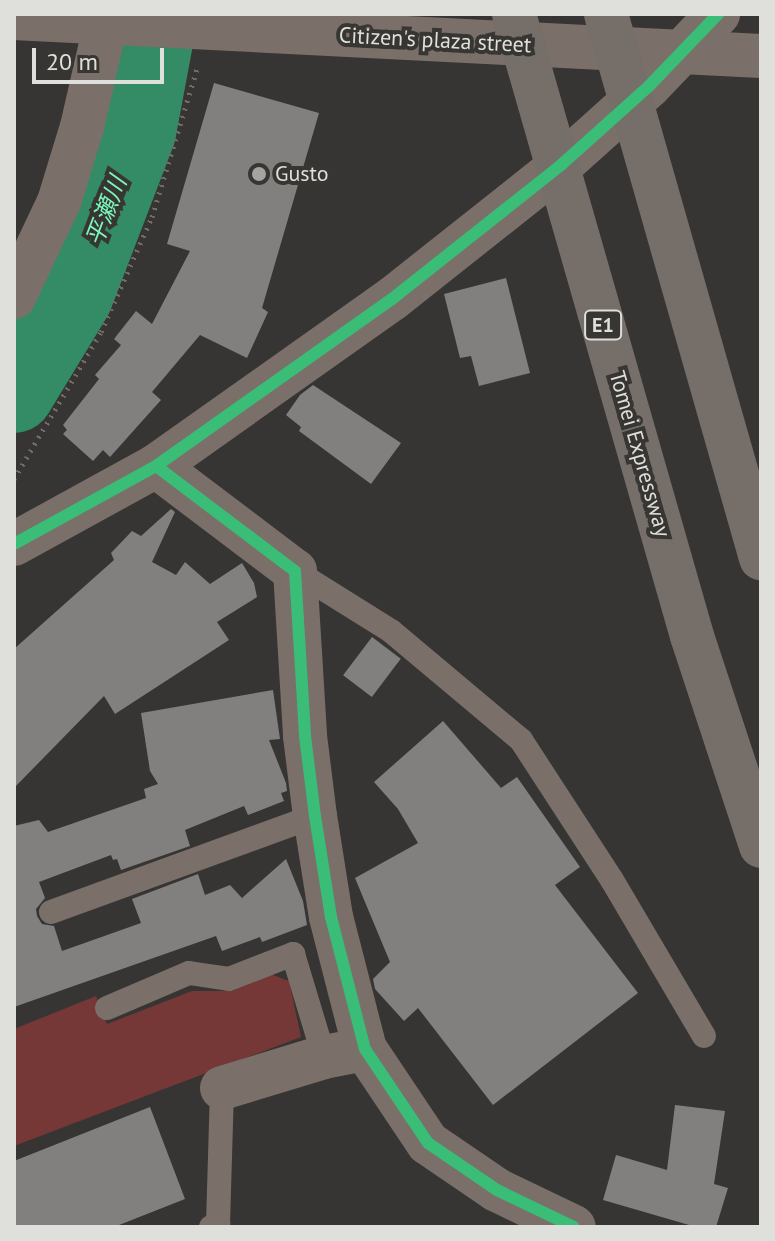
<!DOCTYPE html>
<meta charset="utf-8">
<style>
body{margin:0}
#map{position:relative;width:775px;height:1241px;overflow:hidden;background:#373533;font-family:"PT Sans","Noto Sans JP",sans-serif}
div>[style]{position:absolute}
[style*='--x']{left:calc(var(--x)*1px);top:calc(var(--y)*1px);width:calc(var(--w)*1px);rotate:calc(var(--a)*1deg)}
.green>*{inset:0;background:#753836}
.river>*{height:80px;margin:-40px;padding:0 40px;transform-origin:40px;border-radius:40px;background:#338c65}
.building>*{inset:0;background:#81807f;transform-origin:0 0}
.path>*{height:5px;margin-top:-2.5px;transform-origin:0;background:repeating-linear-gradient(90deg,#726c68 0 2px,transparent 0 8px)}
.service>*{height:24px;margin:-12px;padding:0 12px;transform-origin:12px;border-radius:12px;background:#7a7069}
.minor>*{height:44px;margin:-22px;padding:0 22px;transform-origin:22px;border-radius:22px;background:#7a7069}
.tertiary>*{height:44px;margin:-22px;padding:0 22px;transform-origin:22px;border-radius:22px;background:#7a7069}
.motorway>*{height:44px;margin:-22px;padding:0 22px;transform-origin:22px;border-radius:22px;background:#756e69}
.motorway-bridge>*{height:44px;margin:-22px;padding:0 22px;transform-origin:22px;border-radius:22px;background:#756e69}
.cycleway>*{height:12px;margin:-6px;padding:0 6px;transform-origin:6px;border-radius:6px;background:#3abd76}
.dots>*{width:22px;height:22px;translate:-50% -50%;box-sizing:border-box;border:4px solid #383632;border-radius:50%}
span{translate:-50% -50%;white-space:nowrap;text-align:center;line-height:1.15;-webkit-text-stroke:8px #383632;paint-order:stroke}
.shield-label span{padding:2px 6px;background:#383632;border:2px solid;border-radius:6px;-webkit-text-stroke-width:0}
.shield-label{font-size:20px;color:#dfdfdc;font-weight:700}
.street-label{font-size:22px;color:#dfdfdc}
.poi-label{font-size:22px;color:#dfdfdc}
.left{translate:0 -50%;text-align:left}
.water-label{font-size:24px;color:#79f8bc;font-style:italic}
.frame{position:absolute;inset:0;border:16px solid #dfdfdc;pointer-events:none}
.scale{position:absolute;left:32px;top:48px;width:132px;height:36px;box-sizing:border-box;border:4px solid #dfdfdc;border-top:0;padding-left:10px;font-size:24px;line-height:28px;white-space:nowrap;color:#dfdfdc;-webkit-text-stroke:6px #383632;paint-order:stroke}
</style>
<div id="map">
<div class="green">
<i style="clip-path:polygon(270px 974px,289px 981px,301px 1037px,14px 1146px,14px 1029px,96px 996px,107px 1024px,192px 991px,233px 991px)"></i>
</div>
<div class="river">
<i style="--x:14;--y:393;--w:114;--a:-58.7"></i>
<i style="--x:73;--y:296;--w:176;--a:-69"></i>
<i style="--x:136;--y:132;--w:120;--a:-79.4"></i>
</div>
<div class="building">
<i style="clip-path:polygon(214px 83px,319px 113px,262px 308px,268px 312px,247px 358px,200px 335px,152px 392px,161px 400px,110px 457px,103px 450px,93px 461px,63px 434px,67px 430px,63px 425px,99px 379px,95px 375px,121px 345px,114px 339px,136px 311px,152px 324px,190px 251px,167px 244px)"></i>
<i style="clip-path:polygon(506px 278px,530px 373px,479px 386px,471px 356px,460px 358px,444px 294px)"></i>
<i style="clip-path:polygon(313px 385px,401px 443px,371px 484px,299px 431px,301px 427px,286px 415px,300px 395px)"></i>
<i style="clip-path:polygon(171px 509px,175px 512px,152px 562px,176px 575px,185px 562px,210px 584px,242px 563px,254px 583px,257px 597px,217px 622px,229px 640px,115px 714px,104px 696px,14px 788px,14px 649px,114px 560px,111px 553px,132px 531px,141px 536px)"></i>
<i style="left:372px;top:637px;width:36px;height:48px;rotate:37deg"></i>
<i style="clip-path:polygon(273px 690px,280px 739px,269px 740px,286px 783px,287px 791px,281px 793px,284px 801px,248px 815px,244px 806px,185px 830px,190px 846px,121px 870px,117px 859px,113px 860px,111px 855px,39px 882px,45px 898px,36px 909px,37px 916px,42px 924px,54px 926px,62px 951px,141px 923px,132px 899px,198px 874px,205px 895px,230px 885px,242px 898px,286px 859px,303px 901px,307px 925px,262px 942px,260px 937px,222px 951px,216px 936px,14px 1007px,14px 826px,39px 820px,48px 832px,146px 798px,144px 789px,158px 784px,150px 771px,141px 713px)"></i>
<i style="clip-path:polygon(443px 721px,501px 788px,517px 777px,580px 867px,555px 885px,638px 993px,493px 1105px,418px 1008px,404px 1021px,375px 989px,373px 979px,390px 962px,355px 878px,418px 843px,398px 809px,374px 782px)"></i>
<i style="clip-path:polygon(675px 1105px,725px 1111px,714px 1184px,728px 1188px,716px 1227px,696px 1227px,603px 1200px,616px 1155px,667px 1170px)"></i>
<i style="clip-path:polygon(150px 1107px,185px 1199px,114px 1227px,14px 1227px,14px 1161px)"></i>
</div>
<div class="path">
<i style="--x:14;--y:479;--w:171;--a:-59.4"></i>
<i style="--x:101;--y:332;--w:126;--a:-66.1"></i>
<i style="--x:152;--y:217;--w:155;--a:-73.1"></i>
</div>
<div class="service">
<i style="--x:295;--y:571;--w:113;--a:32"></i>
<i style="--x:391;--y:631;--w:170;--a:40"></i>
<i style="--x:521;--y:740;--w:167;--a:57"></i>
<i style="--x:612;--y:880;--w:181;--a:59.5"></i>
<i style="--x:51;--y:912;--w:281;--a:-20"></i>
<i style="--x:107;--y:1008;--w:89;--a:-23.1"></i>
<i style="--x:189;--y:973;--w:40;--a:8.5"></i>
<i style="--x:229;--y:979;--w:69;--a:-21.3"></i>
<i style="--x:293;--y:954;--w:108;--a:73.2"></i>
<i style="--x:211;--y:1227;--w:8;--a:-23"></i>
<i style="--x:218;--y:1224;--w:136;--a:-88.3"></i>
</div>
<div class="minor">
<i style="--x:14;--y:297;--w:105;--a:-64.7"></i>
<i style="--x:59;--y:202;--w:78;--a:-73"></i>
<i style="--x:82;--y:127;--w:108;--a:-77.1"></i>
<i style="--x:156;--y:466;--w:174;--a:37.1"></i>
<i style="--x:295;--y:571;--w:165;--a:86.5"></i>
<i style="--x:305;--y:736;--w:81;--a:82.9"></i>
<i style="--x:315;--y:816;--w:102;--a:81"></i>
<i style="--x:331;--y:917;--w:136;--a:75.6"></i>
<i style="--x:365;--y:1049;--w:113;--a:56.2"></i>
<i style="--x:428;--y:1143;--w:83;--a:34.3"></i>
<i style="--x:497;--y:1190;--w:85;--a:25.7"></i>
<i style="--x:14;--y:544;--w:162;--a:-28.8"></i>
<i style="--x:156;--y:466;--w:289;--a:-35.3"></i>
<i style="--x:392;--y:299;--w:216;--a:-38.4"></i>
<i style="--x:561;--y:165;--w:118;--a:-41.9"></i>
<i style="--x:649;--y:86;--w:100;--a:-46.2"></i>
<i style="--x:222;--y:1088;--w:107;--a:-16.9"></i>
<i style="--x:324;--y:1057;--w:42;--a:-11"></i>
</div>
<div class="tertiary">
<i style="--x:14;--y:18;--w:748;--a:2.91"></i>
</div>
<div class="motorway">
<i style="--x:692;--y:636;--w:221;--a:71.8"></i>
</div>
<div class="motorway-bridge">
<i style="--x:514;--y:14;--w:647;--a:74.03"></i>
<i style="--x:606;--y:14;--w:566;--a:74.1"></i>
</div>
<div class="cycleway">
<i style="--x:156;--y:466;--w:174;--a:37.1"></i>
<i style="--x:295;--y:571;--w:165;--a:86.5"></i>
<i style="--x:305;--y:736;--w:81;--a:82.9"></i>
<i style="--x:315;--y:816;--w:102;--a:81"></i>
<i style="--x:331;--y:917;--w:136;--a:75.6"></i>
<i style="--x:365;--y:1049;--w:113;--a:56.2"></i>
<i style="--x:428;--y:1143;--w:83;--a:34.3"></i>
<i style="--x:497;--y:1190;--w:85;--a:25.7"></i>
<i style="--x:14;--y:544;--w:162;--a:-28.8"></i>
<i style="--x:156;--y:466;--w:289;--a:-35.3"></i>
<i style="--x:392;--y:299;--w:216;--a:-38.4"></i>
<i style="--x:561;--y:165;--w:118;--a:-41.9"></i>
<i style="--x:649;--y:86;--w:100;--a:-46.2"></i>
</div>
<div class="dots">
<i style="left:259px;top:174px;background:#a4a4a1"></i>
</div>
<div class="shield-label">
<span style="left:603px;top:325px">E1</span>
</div>
<div class="street-label">
<span style="left:435px;top:40px;rotate:3deg">Citizen's plaza street</span>
<span style="left:640px;top:454px;rotate:74deg">Tomei Expressway</span>
</div>
<div class="poi-label">
<span class="left" style="left:275px;top:174px">Gusto</span>
</div>
<div class="water-label">
<span style="left:106px;top:211px;rotate:-69deg">平瀬川</span>
</div>
<div class="frame"></div>
<div class="scale">20 m</div>
</div>
